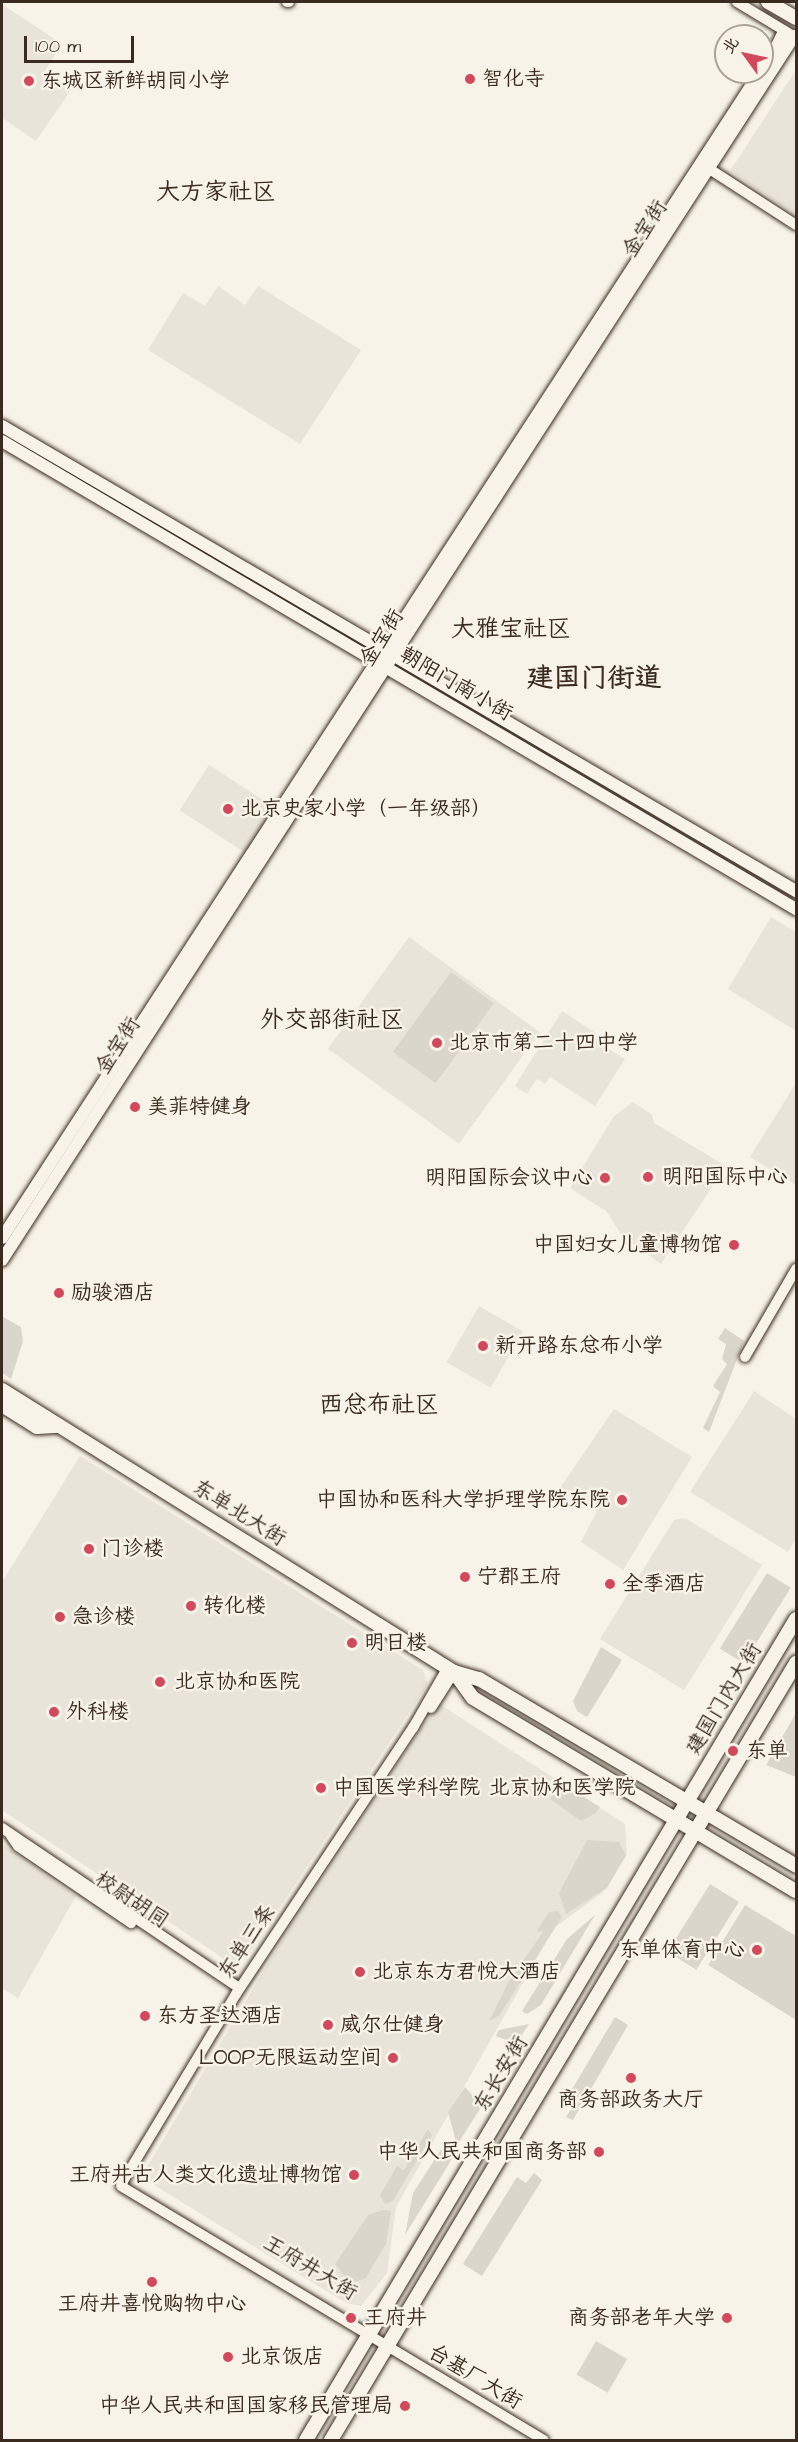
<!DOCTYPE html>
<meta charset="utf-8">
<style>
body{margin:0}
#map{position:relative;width:798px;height:2442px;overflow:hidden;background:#f7f3e8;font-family:"Architects Daughter","LXGW WenKai TC",sans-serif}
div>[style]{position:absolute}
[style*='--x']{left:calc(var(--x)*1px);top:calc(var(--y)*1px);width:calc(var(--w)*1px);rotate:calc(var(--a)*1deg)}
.built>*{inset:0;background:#e9e4d9;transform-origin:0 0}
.green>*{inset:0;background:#dbd6cb;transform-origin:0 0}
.roads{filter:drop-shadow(0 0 2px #3b2a1e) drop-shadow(0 0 2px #3b2a1e)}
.tertiary>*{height:10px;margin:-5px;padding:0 5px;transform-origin:5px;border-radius:5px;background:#f7f3e8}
.secondary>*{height:12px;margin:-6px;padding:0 6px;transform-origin:6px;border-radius:6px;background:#f7f3e8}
.primary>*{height:14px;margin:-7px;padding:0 7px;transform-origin:7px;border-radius:7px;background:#f7f3e8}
.trunk>*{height:14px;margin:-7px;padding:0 7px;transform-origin:7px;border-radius:7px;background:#f7f3e8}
.dots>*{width:16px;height:16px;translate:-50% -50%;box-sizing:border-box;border:3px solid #f7f3e8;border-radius:50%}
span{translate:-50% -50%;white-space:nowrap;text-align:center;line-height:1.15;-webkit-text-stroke:5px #f7f3e8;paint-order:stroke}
.poi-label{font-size:21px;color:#3b2a1e}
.left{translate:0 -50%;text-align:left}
.right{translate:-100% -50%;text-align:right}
.street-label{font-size:21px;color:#3b2a1e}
.quarter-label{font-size:24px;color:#3b2a1e}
.district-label{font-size:27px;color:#3b2a1e;font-weight:700}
.frame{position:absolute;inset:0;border:3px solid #3b2a1e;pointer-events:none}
.north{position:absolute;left:714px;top:24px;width:60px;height:60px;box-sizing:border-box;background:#f7f3e8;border:2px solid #aca397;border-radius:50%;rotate:303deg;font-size:16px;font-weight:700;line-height:24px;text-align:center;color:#3b2a1e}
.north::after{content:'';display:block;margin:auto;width:21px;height:27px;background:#d1495b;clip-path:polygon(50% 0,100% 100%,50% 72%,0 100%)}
.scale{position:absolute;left:24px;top:36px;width:110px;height:27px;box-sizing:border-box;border:3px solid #3b2a1e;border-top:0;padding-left:8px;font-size:18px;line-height:21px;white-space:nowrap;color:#3b2a1e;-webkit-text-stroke:4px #f7f3e8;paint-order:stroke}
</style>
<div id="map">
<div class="built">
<i style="clip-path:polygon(3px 5px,62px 44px,44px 72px,71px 90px,36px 141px,2px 118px)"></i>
<i style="clip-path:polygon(796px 70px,796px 215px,730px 171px)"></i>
<i style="clip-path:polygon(218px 286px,245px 305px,258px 286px,361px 350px,300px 444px,148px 350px,183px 293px,205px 306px)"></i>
<i style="left:209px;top:765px;width:80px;height:54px;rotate:33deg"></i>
<i style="clip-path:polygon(771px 917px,796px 932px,796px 1031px,728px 989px)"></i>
<i style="left:409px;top:937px;width:162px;height:138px;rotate:36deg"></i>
<i style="clip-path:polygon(562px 1011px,608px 1041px,604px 1046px,625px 1059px,595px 1106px,550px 1077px,545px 1084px,537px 1079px,527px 1094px,515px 1086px)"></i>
<i style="clip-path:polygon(796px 1083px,796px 1185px,750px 1157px)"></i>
<i style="clip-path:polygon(633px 1102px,652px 1115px,654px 1123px,726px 1166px,661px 1264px,623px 1237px,606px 1211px,570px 1188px,614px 1116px)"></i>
<i style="left:479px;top:1306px;width:51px;height:65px;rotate:30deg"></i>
<i style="clip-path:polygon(754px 1391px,796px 1419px,796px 1539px,788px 1552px,690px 1492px)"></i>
<i style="clip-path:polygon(614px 1409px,692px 1457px,623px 1570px,581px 1542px,597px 1511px,560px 1488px)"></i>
<i style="clip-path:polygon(80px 1456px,423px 1670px,428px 1684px,253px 1948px,233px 1965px,2px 1810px,2px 1582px)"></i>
<i style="clip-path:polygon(685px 1518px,762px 1565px,684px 1690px,600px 1639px,674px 1520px)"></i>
<i style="clip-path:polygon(438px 1703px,625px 1824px,627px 1855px,603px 1892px,554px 1928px,396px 2207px,387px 2273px,361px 2306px,346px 2303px,141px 2177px,285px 1935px)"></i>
<i style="clip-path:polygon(2px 1844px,76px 1896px,18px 1998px,2px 1988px)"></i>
</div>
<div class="green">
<i style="left:451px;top:972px;width:53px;height:99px;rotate:36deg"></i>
<i style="clip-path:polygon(3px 1317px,21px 1327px,23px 1341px,11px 1379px,2px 1373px)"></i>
<i style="clip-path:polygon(725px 1328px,744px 1341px,709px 1432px,703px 1428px,720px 1392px,713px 1386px,727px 1364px,722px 1359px,726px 1344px,718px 1339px)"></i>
<i style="left:767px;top:1573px;width:28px;height:89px;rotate:32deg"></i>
<i style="clip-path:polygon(601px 1647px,622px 1660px,587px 1717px,577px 1711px,573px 1701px)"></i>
<i style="clip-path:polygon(796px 1713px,796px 1777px,766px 1765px)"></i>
<i style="clip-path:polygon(560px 1782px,600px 1807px,596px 1813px,581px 1821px,550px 1799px)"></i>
<i style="clip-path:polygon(587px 1840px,619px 1842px,626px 1855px,607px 1888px,566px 1914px,559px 1893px)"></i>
<i style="left:710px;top:1884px;width:34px;height:80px;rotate:32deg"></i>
<i style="clip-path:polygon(745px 1905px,796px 1936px,796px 2020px,708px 1965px)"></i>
<i style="clip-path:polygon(558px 1911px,562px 1917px,499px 2016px,489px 2021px,508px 1983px,543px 1932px,537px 1931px,549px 1912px)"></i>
<i style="clip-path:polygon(595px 1915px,541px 2005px,527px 2014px,522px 2011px,567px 1939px)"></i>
<i style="clip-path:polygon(615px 2017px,628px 2025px,573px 2120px,566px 2117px,573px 2106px,565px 2101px)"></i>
<i style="clip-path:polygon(529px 2024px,516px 2044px,496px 2036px,499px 2030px)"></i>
<i style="clip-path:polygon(465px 2087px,482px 2106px,457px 2145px,448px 2112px)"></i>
<i style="clip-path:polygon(428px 2129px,432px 2135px,393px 2201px,385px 2204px,380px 2195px,397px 2166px,404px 2170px)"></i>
<i style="clip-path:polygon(444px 2145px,449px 2145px,452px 2159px,405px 2235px,413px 2193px)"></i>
<i style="clip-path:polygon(534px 2173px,542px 2180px,482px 2276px,463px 2264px,517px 2177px,526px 2183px)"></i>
<i style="clip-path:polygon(383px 2210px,391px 2211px,386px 2244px,365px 2279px,350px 2283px,335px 2264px,368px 2215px)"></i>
<i style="left:596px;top:2341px;width:36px;height:39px;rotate:30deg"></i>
</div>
<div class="roads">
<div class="tertiary">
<i style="--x:287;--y:2;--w:2;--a:0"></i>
<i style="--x:737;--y:2;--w:62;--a:31.1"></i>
<i style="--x:708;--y:168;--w:105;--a:32.9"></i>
<i style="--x:745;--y:1357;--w:102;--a:-59.9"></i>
<i style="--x:431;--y:1708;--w:43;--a:-57.4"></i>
<i style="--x:2;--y:1828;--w:286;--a:34"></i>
<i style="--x:11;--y:1836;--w:12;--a:55"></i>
<i style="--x:18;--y:1846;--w:137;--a:34.3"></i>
<i style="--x:122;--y:2183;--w:221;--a:-58.9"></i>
<i style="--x:236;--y:1994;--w:320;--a:-56.4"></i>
<i style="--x:413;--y:1728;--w:70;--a:-60.2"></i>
<i style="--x:121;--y:2186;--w:493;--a:31"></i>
</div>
<div class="secondary">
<i style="--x:773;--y:54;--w:25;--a:-64"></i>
<i style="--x:2;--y:426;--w:920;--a:30.36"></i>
<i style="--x:2;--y:441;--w:922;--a:30.52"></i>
<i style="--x:2;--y:1238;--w:1387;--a:-56.97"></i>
<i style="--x:2;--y:1260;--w:1458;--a:-57.09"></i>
</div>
<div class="primary">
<i style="--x:2;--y:1390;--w:533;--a:31.96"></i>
<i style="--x:454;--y:1672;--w:26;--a:16"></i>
<i style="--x:479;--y:1679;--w:368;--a:30.5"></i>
<i style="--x:2;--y:1405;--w:41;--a:32.2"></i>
<i style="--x:37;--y:1427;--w:22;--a:-3"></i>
<i style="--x:454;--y:1672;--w:32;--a:54"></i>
<i style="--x:473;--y:1698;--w:376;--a:30.9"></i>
</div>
<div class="trunk">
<i style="--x:768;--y:2;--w:32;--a:30"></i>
<i style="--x:306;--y:2440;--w:956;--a:-59.17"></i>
<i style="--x:331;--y:2440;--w:906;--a:-59.1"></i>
</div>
</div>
<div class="dots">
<i style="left:470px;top:79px;background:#d1495b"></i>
<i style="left:29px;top:81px;background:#d1495b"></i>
<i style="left:228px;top:809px;background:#d1495b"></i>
<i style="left:437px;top:1043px;background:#d1495b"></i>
<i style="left:135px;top:1107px;background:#d1495b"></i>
<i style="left:648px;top:1177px;background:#d1495b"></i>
<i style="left:605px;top:1178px;background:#d1495b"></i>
<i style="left:734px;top:1245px;background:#d1495b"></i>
<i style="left:59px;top:1293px;background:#d1495b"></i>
<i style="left:483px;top:1346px;background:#d1495b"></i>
<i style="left:622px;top:1500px;background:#d1495b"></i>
<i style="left:89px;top:1549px;background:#d1495b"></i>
<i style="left:465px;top:1577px;background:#d1495b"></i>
<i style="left:610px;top:1584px;background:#d1495b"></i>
<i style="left:191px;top:1606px;background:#d1495b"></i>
<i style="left:60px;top:1617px;background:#d1495b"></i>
<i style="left:352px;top:1643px;background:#d1495b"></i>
<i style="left:160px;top:1682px;background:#d1495b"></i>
<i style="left:54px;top:1712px;background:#d1495b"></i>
<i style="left:733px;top:1751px;background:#d1495b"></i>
<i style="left:321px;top:1788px;background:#d1495b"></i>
<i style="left:757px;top:1950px;background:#d1495b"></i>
<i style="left:360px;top:1972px;background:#d1495b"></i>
<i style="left:145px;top:2016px;background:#d1495b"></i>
<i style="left:328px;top:2025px;background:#d1495b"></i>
<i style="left:393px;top:2058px;background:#d1495b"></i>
<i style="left:631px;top:2078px;background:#d1495b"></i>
<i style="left:599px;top:2152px;background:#d1495b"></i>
<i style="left:354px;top:2175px;background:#d1495b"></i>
<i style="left:152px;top:2282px;background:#d1495b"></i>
<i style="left:351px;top:2318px;background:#d1495b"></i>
<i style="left:727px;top:2318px;background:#d1495b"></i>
<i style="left:228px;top:2357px;background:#d1495b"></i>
<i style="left:405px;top:2406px;background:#d1495b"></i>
</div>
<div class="poi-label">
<span class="left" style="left:482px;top:79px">智化寺</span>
<span class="left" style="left:41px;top:81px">东城区新鲜胡同小学</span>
<span class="left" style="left:240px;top:809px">北京史家小学（一年级部）</span>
<span class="left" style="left:449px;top:1043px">北京市第二十四中学</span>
<span class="left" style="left:147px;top:1107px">美菲特健身</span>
<span class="left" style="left:662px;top:1177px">明阳国际中心</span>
<span class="right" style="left:593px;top:1178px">明阳国际会议中心</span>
<span class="right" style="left:722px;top:1245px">中国妇女儿童博物馆</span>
<span class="left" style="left:71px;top:1293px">励骏酒店</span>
<span class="left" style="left:495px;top:1346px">新开路东总布小学</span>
<span class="right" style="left:610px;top:1500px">中国协和医科大学护理学院东院</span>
<span class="left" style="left:101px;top:1549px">门诊楼</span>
<span class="left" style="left:477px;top:1577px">宁郡王府</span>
<span class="left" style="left:622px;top:1584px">全季酒店</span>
<span class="left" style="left:203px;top:1606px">转化楼</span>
<span class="left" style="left:72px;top:1617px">急诊楼</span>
<span class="left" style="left:364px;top:1643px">明日楼</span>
<span class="left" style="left:174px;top:1682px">北京协和医院</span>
<span class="left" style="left:66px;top:1712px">外科楼</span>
<span class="left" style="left:746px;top:1751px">东单</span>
<span class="left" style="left:333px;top:1788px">中国医学科学院 北京协和医学院</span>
<span class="right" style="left:745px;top:1950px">东单体育中心</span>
<span class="left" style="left:372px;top:1972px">北京东方君悦大酒店</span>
<span class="left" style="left:157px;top:2016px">东方圣达酒店</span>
<span class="left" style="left:340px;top:2025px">威尔仕健身</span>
<span class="right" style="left:381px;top:2058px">LOOP无限运动空间</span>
<span style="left:631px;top:2100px">商务部政务大厅</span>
<span class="right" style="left:587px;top:2152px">中华人民共和国商务部</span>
<span class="right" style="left:342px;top:2175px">王府井古人类文化遗址博物馆</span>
<span style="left:152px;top:2304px">王府井喜悦购物中心</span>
<span class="left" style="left:364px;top:2318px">王府井</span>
<span class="right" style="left:715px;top:2318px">商务部老年大学</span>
<span class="left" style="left:240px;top:2357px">北京饭店</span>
<span class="right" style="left:393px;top:2406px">中华人民共和国国家移民管理局</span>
</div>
<div class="street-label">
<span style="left:645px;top:229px;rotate:-57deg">金宝街</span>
<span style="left:382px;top:638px;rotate:-58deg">金宝街</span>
<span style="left:456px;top:684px;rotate:30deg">朝阳门南小街</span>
<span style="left:118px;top:1046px;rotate:-57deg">金宝街</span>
<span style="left:239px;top:1513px;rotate:32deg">东单北大街</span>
<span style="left:724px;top:1699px;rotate:-59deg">建国门内大街</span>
<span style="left:132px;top:1900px;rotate:34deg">校尉胡同</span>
<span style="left:247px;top:1942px;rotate:-56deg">东单三条</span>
<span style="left:501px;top:2074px;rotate:-59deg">东长安街</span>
<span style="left:310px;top:2268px;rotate:31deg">王府井大街</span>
<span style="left:475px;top:2377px;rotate:31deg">台基厂大街</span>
</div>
<div class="quarter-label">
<span style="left:216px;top:193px">大方家社区</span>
<span style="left:511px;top:630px">大雅宝社区</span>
<span style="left:332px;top:1021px">外交部街社区</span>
<span style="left:379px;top:1406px">西总布社区</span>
</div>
<div class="district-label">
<span style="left:594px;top:679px">建国门街道</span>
</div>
<div class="frame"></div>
<div class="north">北</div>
<div class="scale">100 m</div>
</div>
